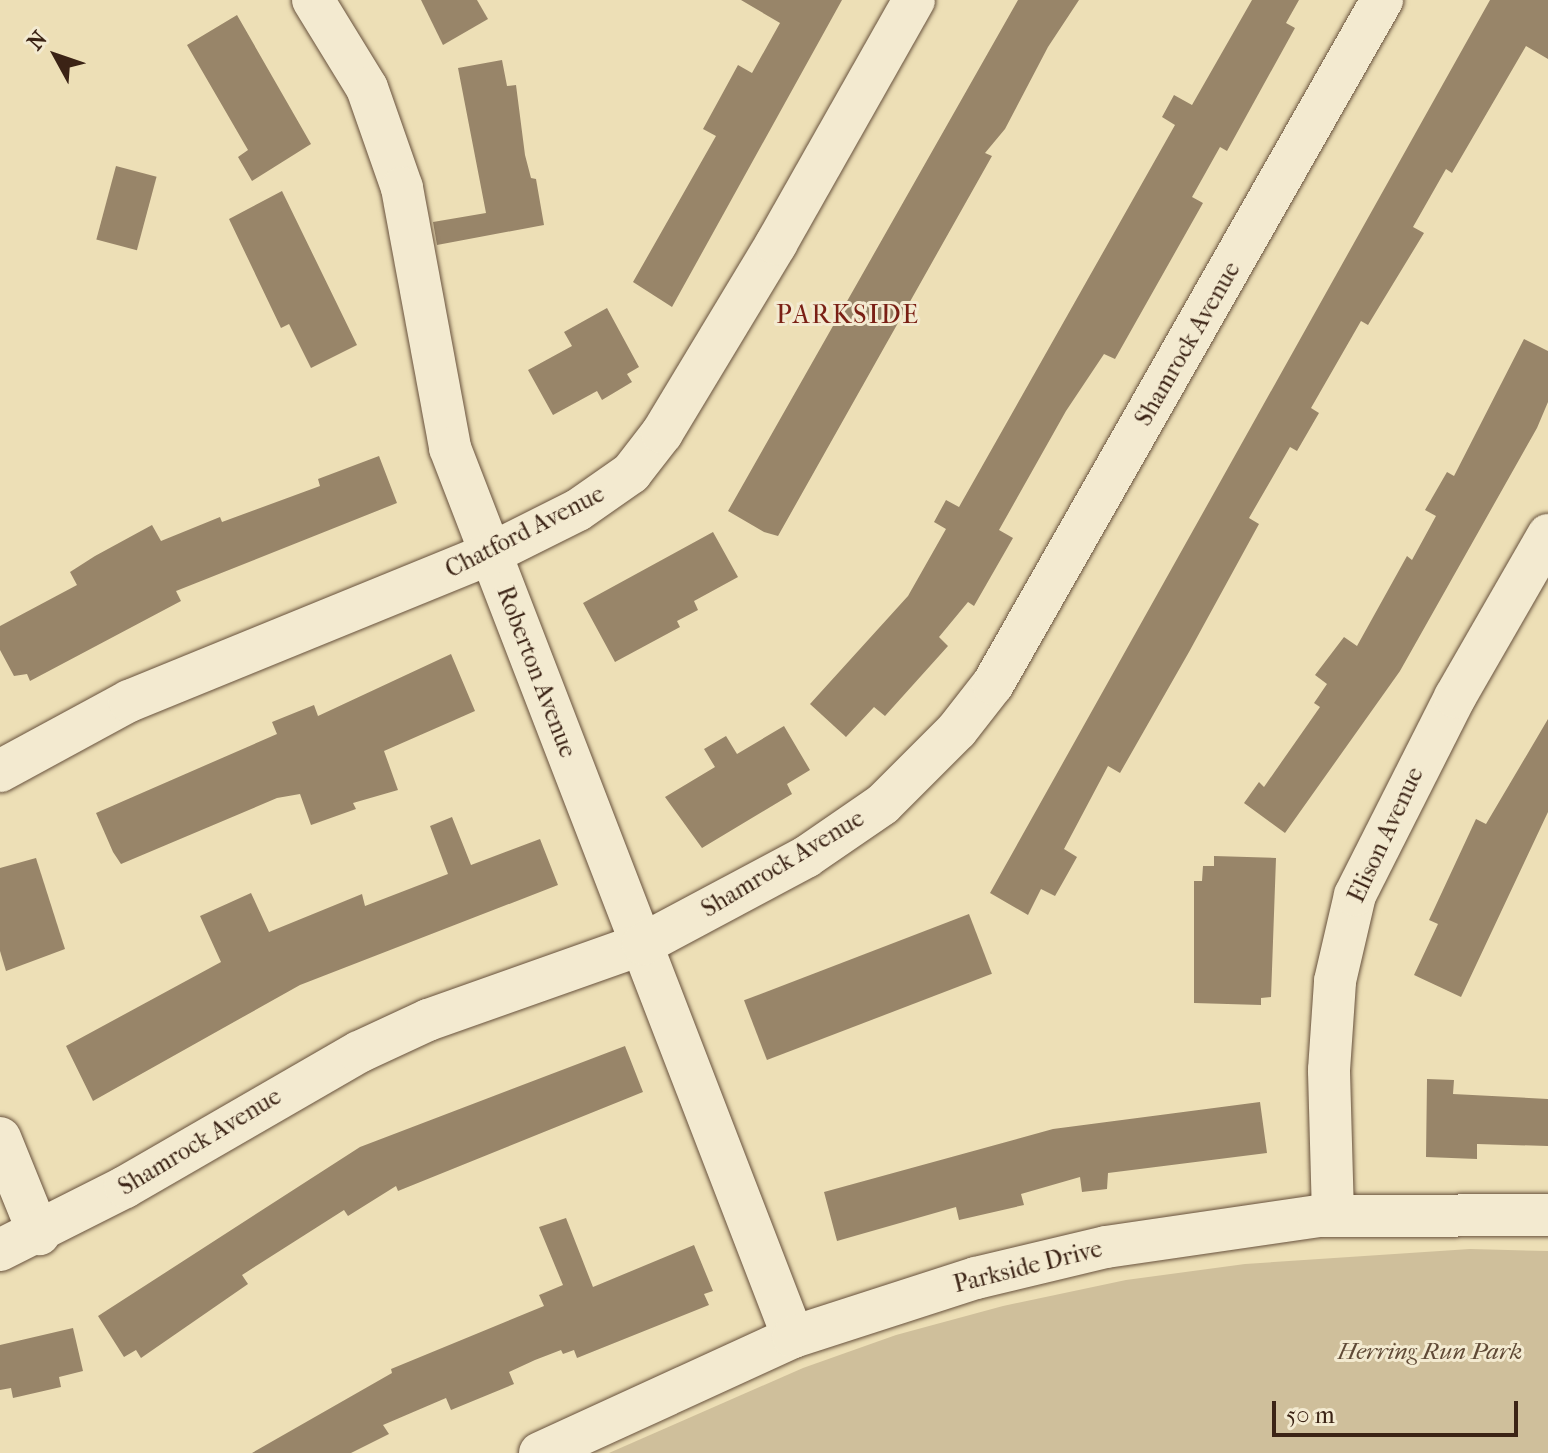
<!DOCTYPE html>
<style>
body{margin:0}
#map{position:relative;width:1548px;height:1453px;overflow:hidden;background:#eddfb6;font-family:"IM FELL French Canon",serif}
div>[style]{position:absolute}
[style*='--x']{left:calc(var(--x)*1px);top:calc(var(--y)*1px);width:calc(var(--w)*1px);rotate:calc(var(--a)*1deg)}
.green>*{inset:0;background:#cfbf9b}
.building>*{inset:0;background:#988569;transform-origin:0 0}
.roads{filter:drop-shadow(0 0 2px #68523d) drop-shadow(0 0 2px #68523d)}
.minor>*{height:42px;margin:-21px;padding:0 21px;transform-origin:21px;border-radius:21px;background:#f3ead0}
span{translate:-50% -50%;white-space:nowrap;text-align:center;line-height:1.15;-webkit-text-stroke:6px #f3ead0;paint-order:stroke}
.street-label{font-size:24px;color:#3b2315}
.park-label{font-size:24px;color:#604a36;font-style:italic}
.neighbourhood-label{font-size:26px;color:#7a1f14;letter-spacing:2px}
.north{position:absolute;left:16px;top:16px;width:80px;height:80px;-webkit-text-stroke:6px #f3ead0;paint-order:stroke;rotate:310deg;font-size:22px;font-weight:700;line-height:32px;text-align:center;color:#3b2315}
.north::after{content:'';display:block;margin:auto;width:28px;height:36px;background:#3b2315;clip-path:polygon(50% 0,100% 100%,50% 72%,0 100%)}
.scale{position:absolute;left:1272px;top:1401px;width:246px;height:36px;box-sizing:border-box;border:4px solid #3b2315;border-top:0;padding-left:10px;font-size:24px;line-height:28px;white-space:nowrap;color:#3b2315;-webkit-text-stroke:6px #f3ead0;paint-order:stroke}
</style>
<div id="map">
<div class="green">
<i style="clip-path:polygon(1470px 1249px,1548px 1251px,1548px 1453px,609px 1453px,803px 1368px,896px 1335px,1003px 1306px,1126px 1280px,1245px 1264px)"></i>
</div>
<div class="building">
<i style="clip-path:polygon(421px 0,477px 0,488px 19px,443px 45px)"></i>
<i style="clip-path:polygon(741px 0,842px 0,672px 307px,633px 282px,716px 136px,703px 129px,738px 65px,752px 73px,780px 23px)"></i>
<i style="clip-path:polygon(1018px 0,1079px 0,1048px 47px,1005px 129px,985px 153px,992px 156px,778px 536px,764px 532px,728px 511px)"></i>
<i style="clip-path:polygon(1252px 0,1299px 0,1286px 23px,1295px 28px,1227px 151px,1220px 147px,1192px 197px,1203px 203px,1115px 359px,1104px 354px,1066px 411px,999px 530px,1013px 538px,974px 606px,968px 602px,939px 637px,948px 646px,885px 716px,874px 707px,846px 737px,810px 704px,908px 596px,946px 529px,934px 522px,946px 500px,959px 507px,1175px 125px,1162px 117px,1174px 95px,1192px 105px)"></i>
<i style="clip-path:polygon(1490px 0,1548px 0,1548px 59px,1526px 46px,1452px 173px,1446px 169px,1413px 227px,1424px 233px,1368px 325px,1361px 321px,1311px 408px,1319px 413px,1297px 451px,1290px 447px,1249px 518px,1259px 524px,1189px 652px,1120px 773px,1108px 766px,1064px 849px,1077px 857px,1063px 882px,1055px 896px,1041px 889px,1028px 915px,990px 893px)"></i>
<i style="clip-path:polygon(237px 15px,311px 144px,252px 181px,238px 157px,248px 150px,187px 45px)"></i>
<i style="clip-path:polygon(502px 60px,507px 86px,516px 85px,525px 155px,531px 178px,536px 179px,544px 225px,437px 245px,433px 222px,486px 213px,458px 68px)"></i>
<i style="left:116px;top:166px;width:42px;height:76px;rotate:15deg"></i>
<i style="clip-path:polygon(282px 191px,357px 345px,311px 368px,289px 324px,281px 328px,229px 219px)"></i>
<i style="clip-path:polygon(607px 308px,639px 367px,627px 374px,632px 382px,602px 400px,597px 391px,553px 415px,528px 370px,572px 346px,564px 332px)"></i>
<i style="clip-path:polygon(1524px 339px,1548px 351px,1548px 402px,1537px 428px,1400px 671px,1285px 833px,1244px 803px,1259px 782px,1264px 787px,1320px 707px,1314px 703px,1327px 684px,1315px 675px,1344px 637px,1357px 646px,1407px 556px,1412px 560px,1436px 516px,1425px 510px,1447px 472px,1454px 476px)"></i>
<i style="clip-path:polygon(379px 456px,397px 503px,176px 591px,181px 601px,30px 681px,27px 674px,14px 676px,0 650px,0 626px,77px 585px,70px 572px,95px 556px,152px 525px,161px 541px,220px 517px,222px 522px,320px 486px,318px 479px)"></i>
<i style="clip-path:polygon(713px 532px,738px 577px,694px 601px,698px 610px,677px 621px,680px 627px,615px 662px,583px 603px)"></i>
<i style="clip-path:polygon(451px 654px,475px 711px,384px 751px,398px 790px,353px 803px,356px 809px,311px 825px,300px 794px,277px 798px,121px 864px,113px 852px,96px 813px,277px 734px,272px 722px,314px 705px,318px 716px)"></i>
<i style="clip-path:polygon(1548px 719px,1548px 812px,1461px 997px,1414px 975px,1438px 924px,1429px 920px,1476px 819px,1486px 824px)"></i>
<i style="clip-path:polygon(784px 726px,810px 770px,787px 784px,792px 794px,702px 848px,665px 797px,715px 767px,704px 749px,726px 736px,737px 754px)"></i>
<i style="clip-path:polygon(452px 817px,471px 865px,540px 839px,558px 885px,300px 985px,93px 1101px,66px 1046px,221px 962px,200px 916px,251px 893px,269px 932px,362px 894px,365px 906px,448px 874px,430px 826px)"></i>
<i style="clip-path:polygon(1214px 856px,1276px 858px,1271px 997px,1261px 998px,1261px 1005px,1194px 1003px,1194px 881px,1202px 881px,1203px 866px,1214px 866px)"></i>
<i style="clip-path:polygon(36px 858px,65px 949px,6px 971px,0 951px,0 868px)"></i>
<i style="left:969px;top:914px;width:64px;height:241px;rotate:69deg"></i>
<i style="clip-path:polygon(625px 1046px,643px 1092px,398px 1191px,396px 1186px,348px 1216px,344px 1210px,242px 1275px,248px 1284px,141px 1358px,136px 1350px,124px 1357px,98px 1316px,360px 1147px)"></i>
<i style="clip-path:polygon(1427px 1079px,1454px 1080px,1453px 1094px,1548px 1099px,1548px 1146px,1477px 1144px,1477px 1159px,1426px 1157px)"></i>
<i style="clip-path:polygon(1260px 1102px,1267px 1153px,1108px 1173px,1107px 1189px,1082px 1192px,1080px 1177px,1021px 1194px,1024px 1205px,959px 1220px,956px 1207px,837px 1241px,824px 1192px,1053px 1129px)"></i>
<i style="clip-path:polygon(566px 1218px,593px 1287px,694px 1245px,713px 1291px,704px 1294px,709px 1305px,577px 1358px,574px 1350px,563px 1354px,561px 1350px,535px 1360px,509px 1372px,514px 1384px,451px 1410px,446px 1398px,383px 1425px,389px 1434px,351px 1453px,252px 1453px,392px 1373px,391px 1369px,544px 1306px,539px 1295px,563px 1285px,539px 1227px)"></i>
<i style="clip-path:polygon(73px 1328px,83px 1371px,59px 1377px,61px 1387px,13px 1398px,11px 1388px,0 1390px,0 1345px)"></i>
</div>
<div class="roads">
<div class="minor">
<i style="--x:313;--y:0;--w:103;--a:58.5"></i>
<i style="--x:367;--y:88;--w:106;--a:70.7"></i>
<i style="--x:402;--y:188;--w:264;--a:79.5"></i>
<i style="--x:450;--y:448;--w:953;--a:68.9"></i>
<i style="--x:0;--y:771;--w:147;--a:-28.5"></i>
<i style="--x:129;--y:701;--w:390;--a:-22.2"></i>
<i style="--x:490;--y:554;--w:98;--a:-26.6"></i>
<i style="--x:578;--y:510;--w:65;--a:-34.9"></i>
<i style="--x:631;--y:473;--w:51;--a:-52.2"></i>
<i style="--x:662;--y:433;--w:221;--a:-58.9"></i>
<i style="--x:776;--y:244;--w:280;--a:-60.5"></i>
<i style="--x:0;--y:1138;--w:104;--a:67.9"></i>
<i style="--x:1333;--y:1215;--w:145;--a:-91.6"></i>
<i style="--x:1329;--y:1070;--w:89;--a:-86.1"></i>
<i style="--x:1335;--y:981;--w:88;--a:-76.9"></i>
<i style="--x:1355;--y:895;--w:222;--a:-63.2"></i>
<i style="--x:1455;--y:697;--w:187;--a:-60.1"></i>
<i style="--x:0;--y:1250;--w:140;--a:-26.7"></i>
<i style="--x:125;--y:1187;--w:270;--a:-30"></i>
<i style="--x:359;--y:1052;--w:76;--a:-24.9"></i>
<i style="--x:428;--y:1020;--w:228;--a:-19.5"></i>
<i style="--x:643;--y:944;--w:185;--a:-28.1"></i>
<i style="--x:806;--y:857;--w:93;--a:-34.5"></i>
<i style="--x:883;--y:804;--w:105;--a:-45"></i>
<i style="--x:957;--y:730;--w:58;--a:-52"></i>
<i style="--x:993;--y:684;--w:787;--a:-60.37"></i>
<i style="--x:540;--y:1453;--w:278;--a:-24.6"></i>
<i style="--x:793;--y:1337;--w:192;--a:-17.9"></i>
<i style="--x:976;--y:1278;--w:134;--a:-13.4"></i>
<i style="--x:1106;--y:1247;--w:214;--a:-8.3"></i>
<i style="--x:1318;--y:1216;--w:230;--a:-0.2"></i>
</div>
</div>
<div class="street-label">
<span style="left:1188px;top:344px;rotate:-60deg">Shamrock Avenue</span>
<span style="left:525px;top:532px;rotate:-27deg">Chatford Avenue</span>
<span style="left:536px;top:672px;rotate:69deg">Roberton Avenue</span>
<span style="left:1386px;top:835px;rotate:-65deg">Elison Avenue</span>
<span style="left:783px;top:864px;rotate:-31deg">Shamrock Avenue</span>
<span style="left:200px;top:1142px;rotate:-31deg">Shamrock Avenue</span>
<span style="left:1028px;top:1267px;rotate:-14deg">Parkside Drive</span>
</div>
<div class="park-label">
<span style="left:1430px;top:1352px">Herring Run Park</span>
</div>
<div class="neighbourhood-label">
<span style="left:848px;top:315px">PARKSIDE</span>
</div>
<div class="north">N</div>
<div class="scale">50 m</div>
</div>
